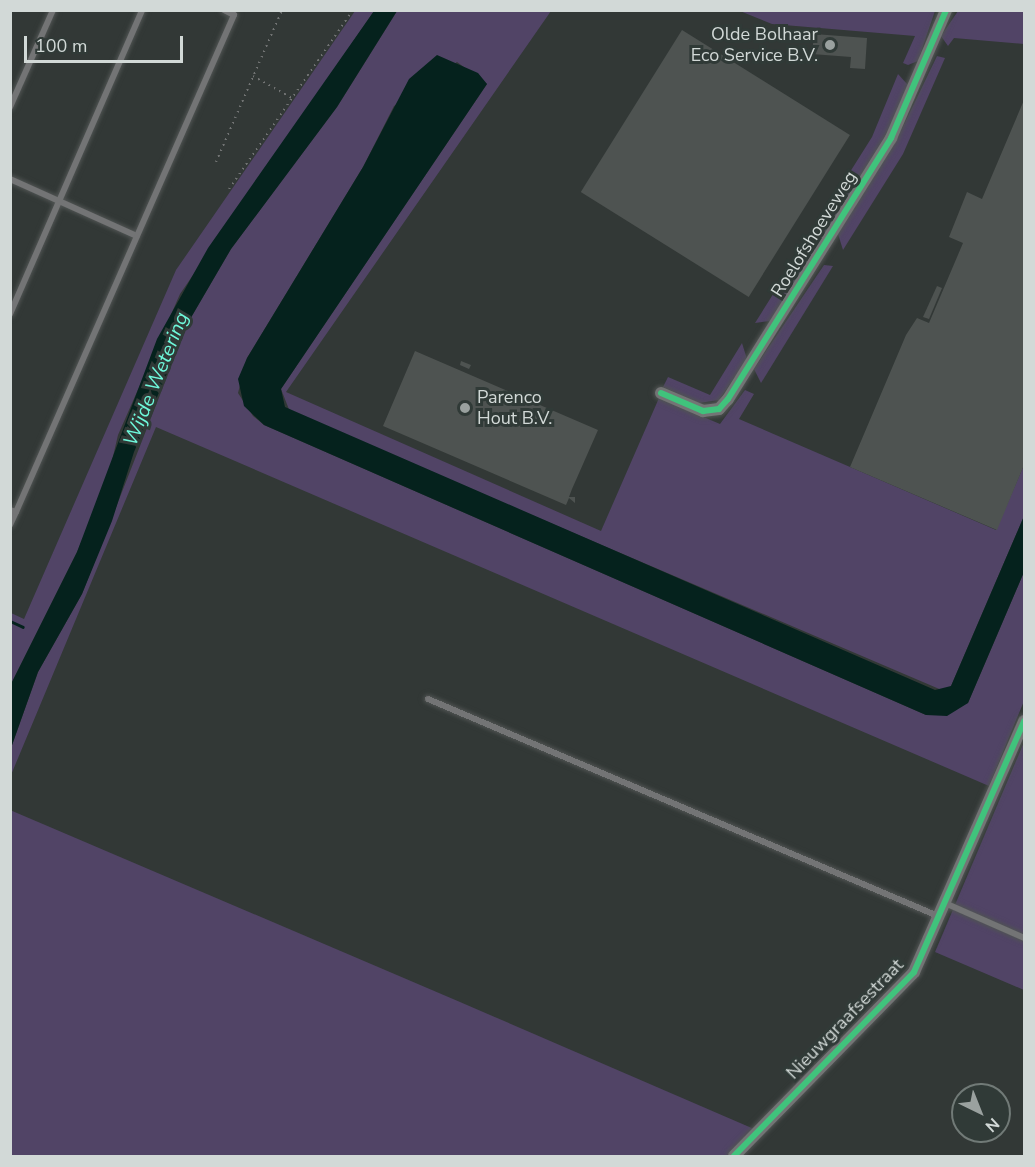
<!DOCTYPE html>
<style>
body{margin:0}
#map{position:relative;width:1035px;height:1167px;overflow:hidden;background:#323836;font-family:"Nunito Sans",sans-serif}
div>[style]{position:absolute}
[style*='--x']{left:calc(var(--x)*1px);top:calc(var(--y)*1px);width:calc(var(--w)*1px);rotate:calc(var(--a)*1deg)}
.green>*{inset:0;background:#514466}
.water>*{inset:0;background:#05221d}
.stream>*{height:3px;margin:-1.5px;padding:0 1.5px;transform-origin:1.5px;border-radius:1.5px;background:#05221d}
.building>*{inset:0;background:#4e5351;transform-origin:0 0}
.path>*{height:2px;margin-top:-1px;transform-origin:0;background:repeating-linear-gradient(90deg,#727474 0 1.5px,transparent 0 6px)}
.roads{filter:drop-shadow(0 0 2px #505453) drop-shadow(0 0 2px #505453)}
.lane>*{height:6px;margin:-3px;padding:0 3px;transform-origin:3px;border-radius:3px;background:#737475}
.street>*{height:12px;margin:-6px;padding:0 6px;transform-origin:6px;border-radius:6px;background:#737475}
.cycleway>*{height:6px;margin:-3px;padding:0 3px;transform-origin:3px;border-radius:3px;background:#40c37c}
.dots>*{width:16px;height:16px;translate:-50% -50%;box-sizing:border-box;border:3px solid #303a37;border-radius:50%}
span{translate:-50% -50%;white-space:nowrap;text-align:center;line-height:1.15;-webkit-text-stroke:6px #303a37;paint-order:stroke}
.poi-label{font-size:18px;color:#d2d9d7}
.right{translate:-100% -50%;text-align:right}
.left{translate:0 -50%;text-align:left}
.street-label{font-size:18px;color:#d2d9d7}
.water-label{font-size:20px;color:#6ef8db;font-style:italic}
.frame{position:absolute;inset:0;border:12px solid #d2d9d7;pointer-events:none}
.north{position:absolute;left:951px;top:1083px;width:60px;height:60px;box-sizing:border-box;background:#303a37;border:2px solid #717a77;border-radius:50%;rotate:137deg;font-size:16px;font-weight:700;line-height:24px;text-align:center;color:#d2d9d7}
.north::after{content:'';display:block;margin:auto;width:21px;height:27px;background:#9aa19f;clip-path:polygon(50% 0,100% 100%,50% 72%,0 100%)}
.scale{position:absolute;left:24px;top:36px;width:159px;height:27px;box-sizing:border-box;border:3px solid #d2d9d7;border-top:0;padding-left:8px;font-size:18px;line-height:21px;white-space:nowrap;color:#d2d9d7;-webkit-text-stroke:4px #303a37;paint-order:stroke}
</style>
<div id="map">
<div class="green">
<i style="clip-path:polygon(355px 11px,374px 11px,180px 294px,118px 435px,108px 478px,77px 552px,11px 684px,11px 613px,24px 619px,176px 270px)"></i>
<i style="clip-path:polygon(397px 11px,551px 11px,286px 392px,601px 531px,659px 398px,720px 424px,745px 390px,754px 394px,739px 419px,996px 530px,1024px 465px,1024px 516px,951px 686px,944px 691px,290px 412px,281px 389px,487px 84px,457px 62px,394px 106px,363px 167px,247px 358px,238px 393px,253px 416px,264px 425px,926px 715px,968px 703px,1024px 572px,1024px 701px,989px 786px,156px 427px,11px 775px,11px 748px,38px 672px,82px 594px,189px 321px,231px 249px,337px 107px)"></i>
<i style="clip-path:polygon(740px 11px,935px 11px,918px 61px,908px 65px,903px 63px,915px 36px,772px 24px)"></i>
<i style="clip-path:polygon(958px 11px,1024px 11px,1024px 44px,954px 38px,948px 46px,941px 36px)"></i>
<i style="clip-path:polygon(937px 56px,945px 58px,903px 154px,843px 250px,838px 234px,895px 143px)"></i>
<i style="clip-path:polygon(898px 74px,908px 85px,887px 133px,770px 321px,755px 323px,872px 137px)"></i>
<i style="clip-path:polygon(824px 265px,833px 266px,761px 383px,754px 369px)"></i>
<i style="clip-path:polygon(742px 343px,747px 359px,719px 400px,699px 403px,663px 387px,668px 377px,710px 395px)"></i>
<i style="clip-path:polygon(1024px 742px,1024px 990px,935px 952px)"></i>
<i style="clip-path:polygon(10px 810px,460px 1002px,754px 1129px,728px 1156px,11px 1156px)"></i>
</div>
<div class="water">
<i style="clip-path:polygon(374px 11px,397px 11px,337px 107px,231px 249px,189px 321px,134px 452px,112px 521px,82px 594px,38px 672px,11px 748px,11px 684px,77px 552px,157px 339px,208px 248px)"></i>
<i style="clip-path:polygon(437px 55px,478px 73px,487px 84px,281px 389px,285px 407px,935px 690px,951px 686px,1024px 516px,1024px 572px,968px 703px,947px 716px,926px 715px,264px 425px,244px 406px,238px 379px,247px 358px,363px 167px,409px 79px)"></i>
</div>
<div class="stream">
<i style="--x:10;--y:621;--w:14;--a:25"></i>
</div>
<div class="building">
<i style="left:682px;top:30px;width:198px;height:191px;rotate:32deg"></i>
<i style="clip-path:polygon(814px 34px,867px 38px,865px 69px,850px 68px,851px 57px,812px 54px)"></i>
<i style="clip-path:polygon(1024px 100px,1024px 465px,997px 530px,850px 467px,906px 335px,917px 318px,929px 323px,963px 243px,949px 237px,967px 192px,982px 199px)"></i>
<i style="clip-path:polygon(937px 286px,942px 288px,929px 319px,923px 317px)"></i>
<i style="clip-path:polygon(415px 351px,598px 430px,576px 480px,584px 484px,576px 480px,572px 489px,580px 493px,572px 489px,569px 497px,575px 497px,575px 503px,569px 498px,566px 505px,383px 426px)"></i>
<i style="clip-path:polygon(461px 361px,471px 365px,469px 369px,460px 365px)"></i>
</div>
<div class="path">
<i style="--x:292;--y:10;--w:4;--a:27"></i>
<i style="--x:253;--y:76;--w:45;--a:29.4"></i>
<i style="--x:216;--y:162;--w:166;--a:-66.5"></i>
<i style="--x:229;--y:189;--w:218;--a:-55.3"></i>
</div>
<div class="roads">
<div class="lane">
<i style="--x:10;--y:107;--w:106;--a:-66.1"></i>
<i style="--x:10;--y:179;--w:139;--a:24.2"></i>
<i style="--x:10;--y:314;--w:331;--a:-66.5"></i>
<i style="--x:10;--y:510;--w:6;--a:18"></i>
<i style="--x:16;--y:512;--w:14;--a:115"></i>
<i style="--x:16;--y:512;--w:543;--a:-66.32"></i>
<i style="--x:234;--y:15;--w:11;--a:-153"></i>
<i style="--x:428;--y:699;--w:554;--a:23.05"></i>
<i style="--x:947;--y:904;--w:84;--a:23.8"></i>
</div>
<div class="street">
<i style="--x:661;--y:393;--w:46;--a:23.2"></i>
<i style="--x:703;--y:411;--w:16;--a:-7"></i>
<i style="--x:719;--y:409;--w:13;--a:-48"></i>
<i style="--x:728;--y:399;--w:308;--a:-58"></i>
<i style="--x:891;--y:138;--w:139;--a:-66.7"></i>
<i style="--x:734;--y:1156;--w:257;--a:-45.6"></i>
<i style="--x:914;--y:972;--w:274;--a:-66.3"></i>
</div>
</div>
<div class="cycleway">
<i style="--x:661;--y:393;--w:46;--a:23.2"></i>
<i style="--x:703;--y:411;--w:16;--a:-7"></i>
<i style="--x:719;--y:409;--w:13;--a:-48"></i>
<i style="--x:728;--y:399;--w:308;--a:-58"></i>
<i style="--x:891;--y:138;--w:139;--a:-66.7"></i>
<i style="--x:734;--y:1156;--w:257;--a:-45.6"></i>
<i style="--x:914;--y:972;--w:274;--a:-66.3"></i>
</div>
<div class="dots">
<i style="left:830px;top:45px;background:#9aa19f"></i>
<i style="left:465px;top:408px;background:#9aa19f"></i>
</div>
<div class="poi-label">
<span class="right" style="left:818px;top:45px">Olde Bolhaar<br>Eco Service B.V.</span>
<span class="left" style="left:477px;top:408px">Parenco<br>Hout B.V.</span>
</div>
<div class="street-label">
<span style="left:814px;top:234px;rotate:-58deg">Roelofshoeveweg</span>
<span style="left:845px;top:1019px;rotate:-46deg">Nieuwgraafsestraat</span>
</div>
<div class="water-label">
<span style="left:156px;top:379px;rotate:-68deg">Wijde Wetering</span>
</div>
<div class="frame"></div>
<div class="north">N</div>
<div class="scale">100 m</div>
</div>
